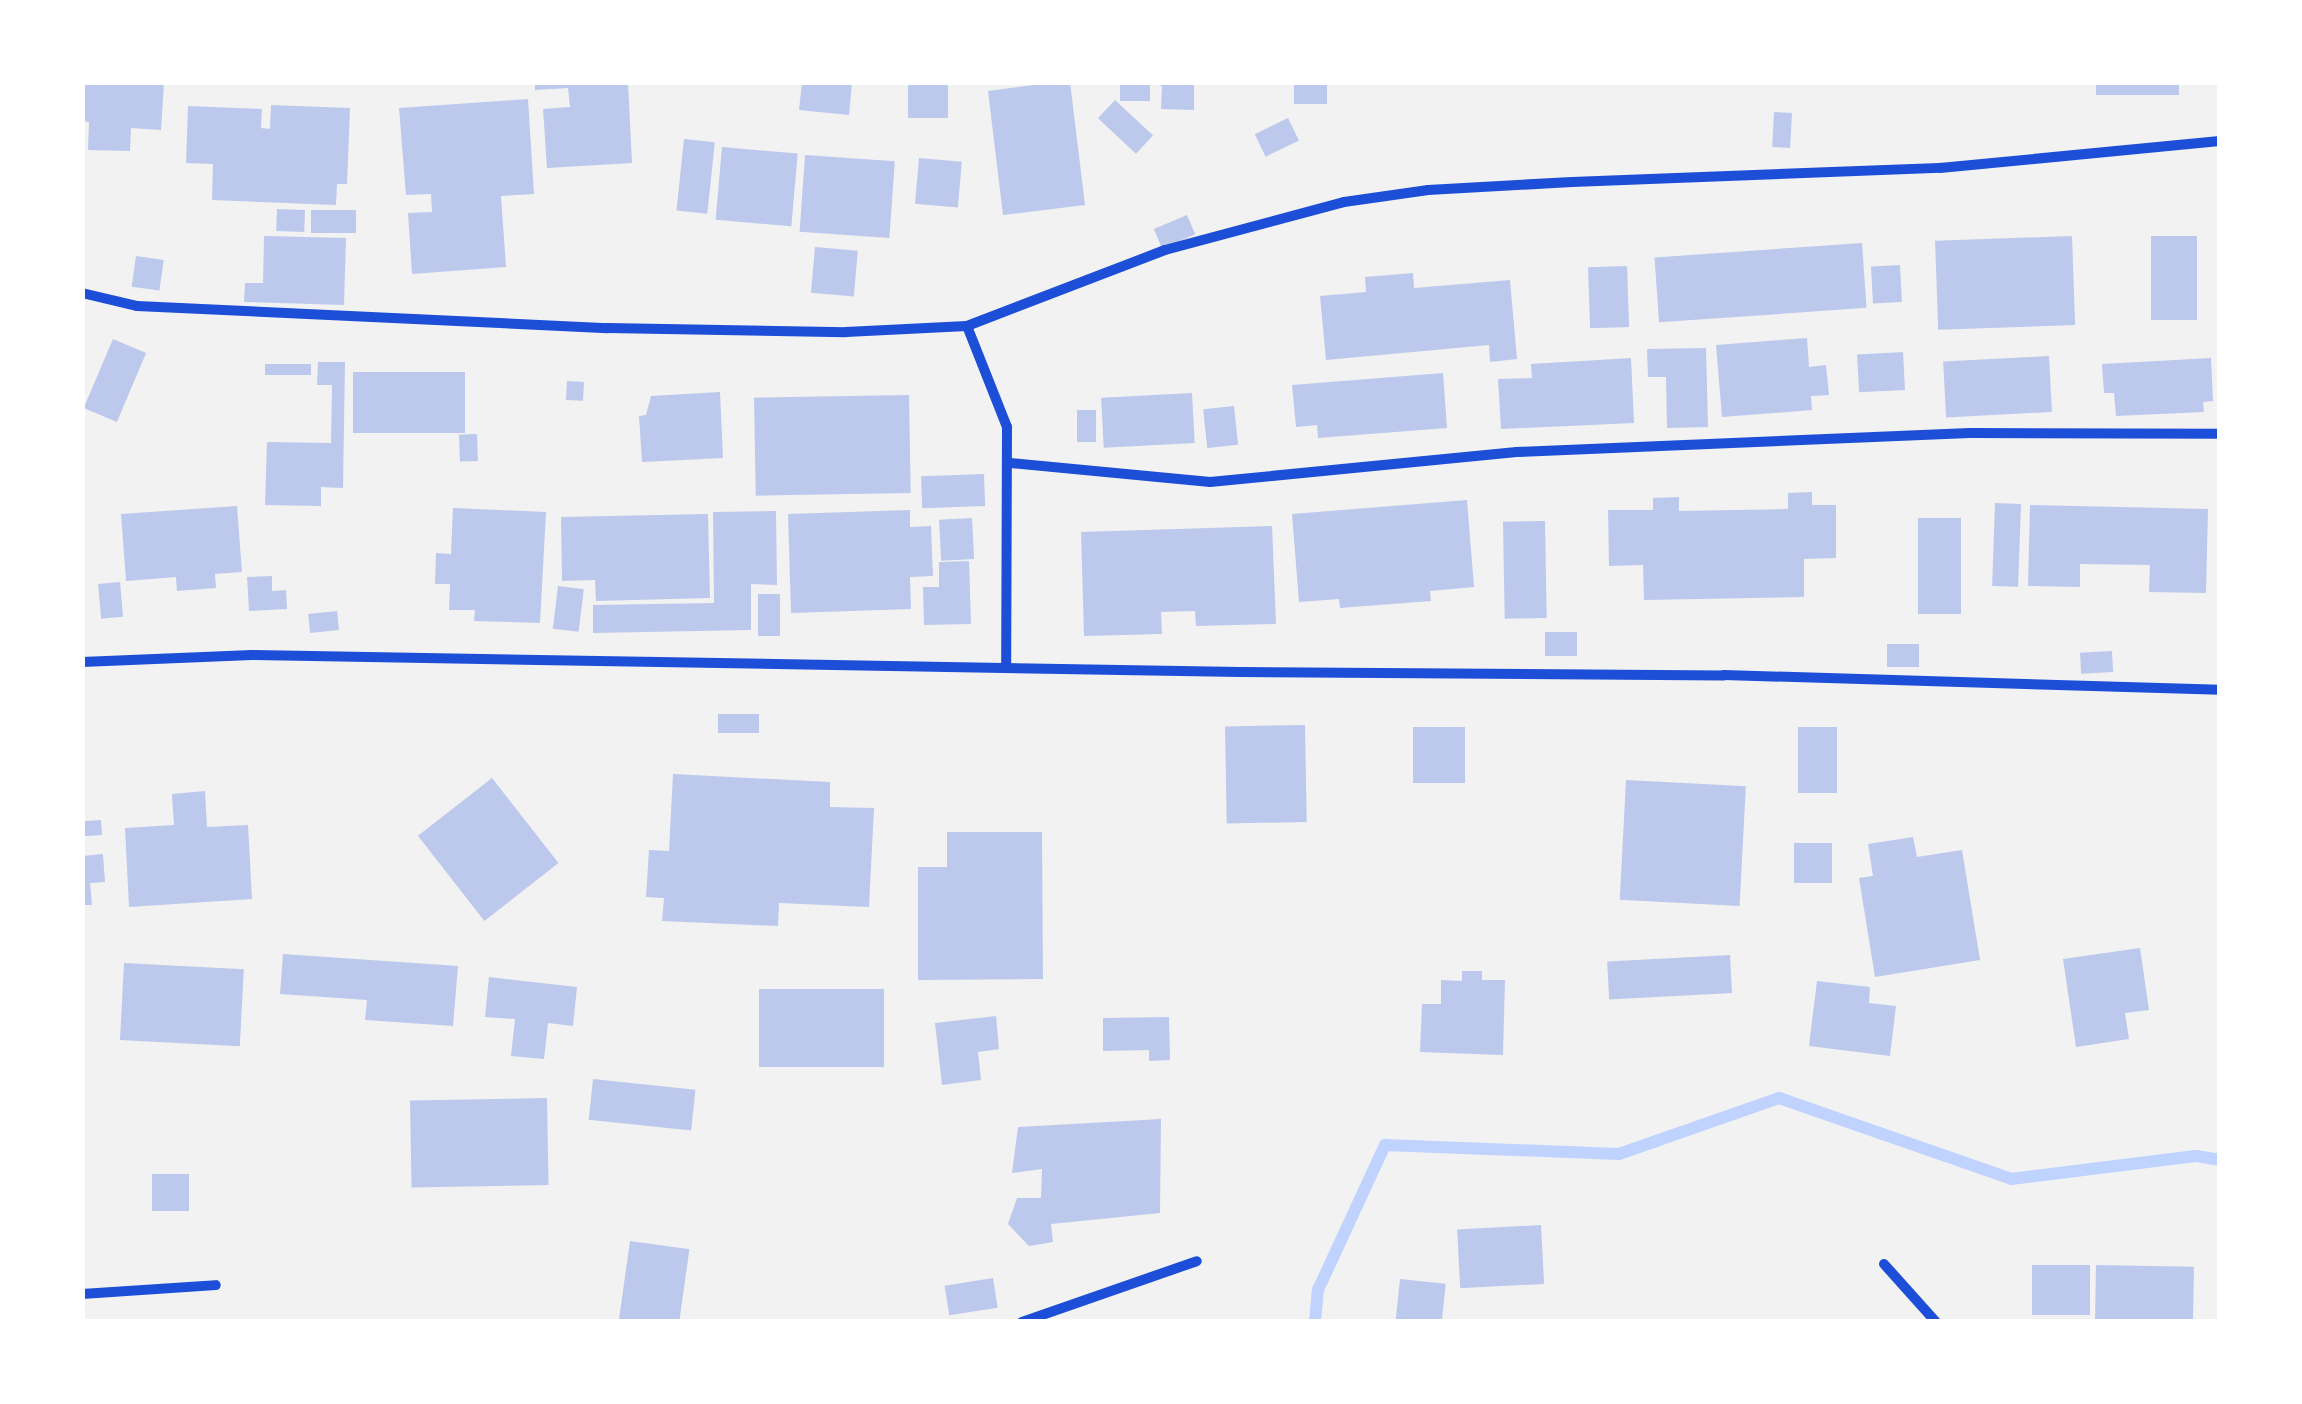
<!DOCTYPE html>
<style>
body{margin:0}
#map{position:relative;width:2302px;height:1404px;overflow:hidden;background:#f2f2f2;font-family:"DM Sans",sans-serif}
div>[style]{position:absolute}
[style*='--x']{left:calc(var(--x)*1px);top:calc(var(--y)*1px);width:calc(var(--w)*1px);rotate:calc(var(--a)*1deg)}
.stream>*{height:12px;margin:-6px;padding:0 6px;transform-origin:6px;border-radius:6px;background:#bfd3fe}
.building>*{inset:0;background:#bdc9ec;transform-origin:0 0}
.minor>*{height:10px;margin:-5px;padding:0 5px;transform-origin:5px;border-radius:5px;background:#1d4ed8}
span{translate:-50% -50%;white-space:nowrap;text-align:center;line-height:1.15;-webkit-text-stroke:8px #fff;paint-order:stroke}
.frame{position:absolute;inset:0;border:85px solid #fff;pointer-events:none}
</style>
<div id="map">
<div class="stream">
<i style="--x:1315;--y:1322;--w:32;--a:-85"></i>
<i style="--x:1318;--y:1290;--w:160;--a:-65.2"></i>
<i style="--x:1385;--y:1145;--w:234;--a:2.2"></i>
<i style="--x:1619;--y:1154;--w:170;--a:-19.3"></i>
<i style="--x:1779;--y:1098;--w:246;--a:19.2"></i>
<i style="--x:2011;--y:1179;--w:186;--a:-7.1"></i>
<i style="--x:2196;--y:1156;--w:24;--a:9"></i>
</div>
<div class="building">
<i style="clip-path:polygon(82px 82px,164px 82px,161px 130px,131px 128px,130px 151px,88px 150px,89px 122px,82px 121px)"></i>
<i style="clip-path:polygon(535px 82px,628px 82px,632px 163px,547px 168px,543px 109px,570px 107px,568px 88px,535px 90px)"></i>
<i style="clip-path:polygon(802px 82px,852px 82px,849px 115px,799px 110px)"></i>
<i style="left:908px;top:82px;width:40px;height:36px"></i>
<i style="clip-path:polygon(1057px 82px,1070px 82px,1085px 205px,1003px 215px,988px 91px)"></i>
<i style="left:1120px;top:82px;width:30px;height:19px"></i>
<i style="clip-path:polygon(1151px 82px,1194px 82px,1194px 110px,1161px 109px,1162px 86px)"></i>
<i style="left:1294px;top:82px;width:33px;height:22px"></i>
<i style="left:2096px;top:82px;width:83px;height:13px"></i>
<i style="clip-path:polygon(528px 99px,534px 194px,501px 196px,506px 267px,412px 274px,408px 213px,432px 212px,431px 194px,406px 195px,399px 108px)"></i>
<i style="left:1115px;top:100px;width:52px;height:25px;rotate:43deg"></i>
<i style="clip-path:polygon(271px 105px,350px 108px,347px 184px,337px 184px,336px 205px,212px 200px,213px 164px,186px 163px,188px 106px,262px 109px,261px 128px,270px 129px)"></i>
<i style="left:1774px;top:112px;width:18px;height:35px;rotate:3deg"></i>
<i style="left:1288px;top:118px;width:25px;height:37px;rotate:64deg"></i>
<i style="left:684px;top:139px;width:31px;height:72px;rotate:6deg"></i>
<i style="left:722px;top:147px;width:76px;height:73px;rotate:5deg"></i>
<i style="left:805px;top:155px;width:90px;height:77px;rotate:4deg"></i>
<i style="left:919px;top:158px;width:43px;height:46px;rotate:5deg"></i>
<i style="left:277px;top:209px;width:28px;height:22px;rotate:2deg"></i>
<i style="left:311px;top:210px;width:45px;height:23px"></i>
<i style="left:1187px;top:215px;width:21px;height:36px;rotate:67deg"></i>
<i style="clip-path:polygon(264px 236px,346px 238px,344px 305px,244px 302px,245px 283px,263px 283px)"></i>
<i style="left:2072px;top:236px;width:89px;height:137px;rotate:88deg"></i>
<i style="left:2151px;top:236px;width:46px;height:84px"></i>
<i style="left:1862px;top:243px;width:65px;height:208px;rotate:86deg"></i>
<i style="left:815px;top:247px;width:43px;height:46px;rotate:5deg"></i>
<i style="left:136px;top:256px;width:28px;height:31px;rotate:8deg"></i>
<i style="left:1900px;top:265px;width:37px;height:29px;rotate:87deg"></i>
<i style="left:1627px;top:266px;width:61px;height:39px;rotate:88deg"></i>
<i style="clip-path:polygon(1413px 273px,1414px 288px,1510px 280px,1517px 359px,1490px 362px,1489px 345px,1326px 360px,1320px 296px,1366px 292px,1365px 277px)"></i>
<i style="clip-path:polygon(1807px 338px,1809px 367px,1826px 365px,1829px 395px,1811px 396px,1812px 410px,1722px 417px,1716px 345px)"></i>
<i style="left:113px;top:339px;width:36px;height:75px;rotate:23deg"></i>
<i style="clip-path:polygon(1706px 348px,1708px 427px,1667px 428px,1666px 377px,1648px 377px,1647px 349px)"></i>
<i style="left:1903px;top:352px;width:38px;height:46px;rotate:87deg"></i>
<i style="left:2049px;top:356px;width:56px;height:106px;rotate:87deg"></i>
<i style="clip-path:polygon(1631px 358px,1634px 423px,1501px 429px,1498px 379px,1532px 378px,1531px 364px)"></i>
<i style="clip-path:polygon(2211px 358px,2213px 401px,2203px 402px,2204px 412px,2116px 416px,2114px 393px,2104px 393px,2102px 364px)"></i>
<i style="clip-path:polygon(318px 362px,345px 362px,343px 488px,321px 487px,321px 506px,265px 505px,267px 442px,331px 443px,332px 385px,317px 385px)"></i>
<i style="left:265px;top:364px;width:46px;height:11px"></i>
<i style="left:353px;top:372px;width:112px;height:61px"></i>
<i style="clip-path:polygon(1443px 373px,1447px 428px,1318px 438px,1317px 425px,1296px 427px,1292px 385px)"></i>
<i style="left:567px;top:381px;width:17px;height:19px;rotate:3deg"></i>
<i style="clip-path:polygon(720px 392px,723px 458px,642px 462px,639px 416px,646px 415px,651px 396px)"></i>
<i style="left:1192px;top:393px;width:50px;height:91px;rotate:87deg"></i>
<i style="left:909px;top:395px;width:98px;height:155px;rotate:89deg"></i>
<i style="left:1234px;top:406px;width:39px;height:31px;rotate:84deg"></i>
<i style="left:1077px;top:410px;width:19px;height:32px"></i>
<i style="left:477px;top:434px;width:27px;height:18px;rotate:88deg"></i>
<i style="left:984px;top:474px;width:32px;height:63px;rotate:88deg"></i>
<i style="clip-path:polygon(1812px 492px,1812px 505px,1836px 505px,1836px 558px,1804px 559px,1804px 597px,1644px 600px,1643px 565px,1609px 566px,1608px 510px,1653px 510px,1653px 498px,1679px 497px,1679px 511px,1788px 509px,1788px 493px)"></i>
<i style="clip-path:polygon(1467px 500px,1474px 587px,1430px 591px,1431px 601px,1340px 608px,1339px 599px,1299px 602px,1292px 514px)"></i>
<i style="left:1995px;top:503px;width:26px;height:83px;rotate:2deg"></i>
<i style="clip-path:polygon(2030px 505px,2208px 509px,2206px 593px,2149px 592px,2150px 565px,2080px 564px,2080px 587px,2028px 586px)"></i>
<i style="clip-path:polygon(237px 506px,242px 572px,215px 574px,216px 588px,177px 591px,176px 577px,126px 581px,121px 514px)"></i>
<i style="clip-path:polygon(453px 508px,546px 512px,540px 623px,474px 621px,475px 610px,449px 610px,450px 584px,435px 584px,436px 553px,451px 554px)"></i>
<i style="clip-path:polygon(910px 510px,910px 527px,931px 526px,933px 576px,910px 577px,911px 609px,791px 613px,788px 514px)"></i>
<i style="clip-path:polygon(776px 511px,777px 585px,751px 584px,751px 630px,593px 633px,593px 605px,714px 603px,713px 512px)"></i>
<i style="clip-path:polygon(708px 514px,710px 598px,596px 601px,595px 580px,562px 581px,561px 517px)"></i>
<i style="left:972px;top:518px;width:41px;height:33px;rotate:87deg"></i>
<i style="left:1918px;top:518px;width:43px;height:96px"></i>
<i style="left:1545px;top:521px;width:97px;height:42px;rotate:89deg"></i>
<i style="clip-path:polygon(1272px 526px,1276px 624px,1196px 626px,1195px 611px,1161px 612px,1162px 634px,1084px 636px,1081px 532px)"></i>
<i style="clip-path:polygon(969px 561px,971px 624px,924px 625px,923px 587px,939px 587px,939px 562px)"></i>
<i style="clip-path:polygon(272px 576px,272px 591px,286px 590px,287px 609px,249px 611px,247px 577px)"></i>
<i style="left:120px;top:582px;width:35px;height:22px;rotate:85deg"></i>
<i style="left:558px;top:586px;width:26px;height:43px;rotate:7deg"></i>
<i style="left:758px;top:594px;width:22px;height:42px"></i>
<i style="left:337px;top:611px;width:19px;height:29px;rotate:84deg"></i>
<i style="left:1577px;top:632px;width:24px;height:32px;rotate:90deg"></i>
<i style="left:1919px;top:644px;width:23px;height:32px;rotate:90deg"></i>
<i style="left:2112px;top:651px;width:21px;height:32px;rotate:87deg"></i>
<i style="left:718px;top:714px;width:41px;height:19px"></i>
<i style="left:1305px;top:725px;width:97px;height:80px;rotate:89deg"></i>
<i style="left:1413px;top:727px;width:52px;height:56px"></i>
<i style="left:1798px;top:727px;width:39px;height:66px"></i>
<i style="clip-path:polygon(673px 774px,830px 782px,830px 807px,874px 808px,869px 907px,779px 903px,778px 926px,662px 921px,664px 898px,646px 897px,649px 850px,669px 851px)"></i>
<i style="left:492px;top:778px;width:108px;height:94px;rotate:52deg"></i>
<i style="left:1626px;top:780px;width:120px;height:120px;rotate:3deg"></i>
<i style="clip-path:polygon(205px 791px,207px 827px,248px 825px,252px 899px,129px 907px,125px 828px,174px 825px,172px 794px)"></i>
<i style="left:101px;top:820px;width:15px;height:19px;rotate:86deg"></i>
<i style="clip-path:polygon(947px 832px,1042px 832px,1043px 979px,918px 980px,918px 867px,947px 867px)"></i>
<i style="clip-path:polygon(1913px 837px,1917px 857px,1962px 850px,1980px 960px,1875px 977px,1859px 878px,1873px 876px,1868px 844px)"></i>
<i style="left:1794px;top:843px;width:38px;height:40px"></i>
<i style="clip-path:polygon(103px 854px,105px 882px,90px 883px,92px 905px,82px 905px,82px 856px)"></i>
<i style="clip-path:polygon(2140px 948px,2149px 1010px,2125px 1013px,2129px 1039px,2076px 1047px,2063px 959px)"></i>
<i style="clip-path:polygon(283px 954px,458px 966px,453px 1026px,365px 1020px,367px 1000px,280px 994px)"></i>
<i style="left:1730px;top:955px;width:38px;height:123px;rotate:87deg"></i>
<i style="left:124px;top:963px;width:120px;height:77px;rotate:3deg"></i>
<i style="clip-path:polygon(1462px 971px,1482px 971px,1482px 980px,1505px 980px,1503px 1055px,1420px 1052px,1422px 1004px,1441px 1004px,1441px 980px,1462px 981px)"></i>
<i style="clip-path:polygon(489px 977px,577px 987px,573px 1026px,548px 1023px,544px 1059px,511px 1056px,515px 1019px,485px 1017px)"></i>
<i style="clip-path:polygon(1817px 981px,1870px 987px,1869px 1003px,1896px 1006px,1890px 1056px,1809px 1046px)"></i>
<i style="left:759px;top:989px;width:125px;height:78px"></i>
<i style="clip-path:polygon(996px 1016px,999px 1049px,978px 1052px,981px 1080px,942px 1085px,935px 1023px)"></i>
<i style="clip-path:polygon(1169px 1017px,1170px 1060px,1149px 1061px,1149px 1050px,1103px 1051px,1103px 1018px)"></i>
<i style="left:593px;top:1079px;width:103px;height:41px;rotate:6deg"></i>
<i style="left:547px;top:1098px;width:87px;height:137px;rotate:89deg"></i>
<i style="clip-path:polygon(1161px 1119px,1160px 1213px,1051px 1224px,1053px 1242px,1029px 1246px,1008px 1224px,1017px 1198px,1041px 1198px,1042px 1169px,1012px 1173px,1018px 1127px)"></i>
<i style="left:152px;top:1174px;width:37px;height:37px"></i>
<i style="left:1541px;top:1225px;width:59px;height:84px;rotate:87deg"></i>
<i style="left:630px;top:1241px;width:60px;height:81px;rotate:8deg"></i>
<i style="left:2032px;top:1265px;width:58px;height:50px"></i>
<i style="left:2096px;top:1265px;width:98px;height:54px;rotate:1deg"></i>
<i style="left:993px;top:1278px;width:30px;height:49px;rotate:81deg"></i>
<i style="left:1400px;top:1279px;width:46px;height:43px;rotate:6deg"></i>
</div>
<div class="minor">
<i style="--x:82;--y:293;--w:57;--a:13.3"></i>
<i style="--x:137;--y:306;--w:471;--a:2.7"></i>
<i style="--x:607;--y:328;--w:239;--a:1"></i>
<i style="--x:846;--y:332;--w:121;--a:-2.8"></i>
<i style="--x:967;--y:326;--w:212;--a:-21"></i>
<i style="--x:1165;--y:250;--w:185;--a:-15"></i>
<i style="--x:1344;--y:202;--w:85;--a:-8.1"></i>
<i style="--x:1428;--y:190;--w:144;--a:-3.2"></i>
<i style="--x:1572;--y:182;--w:368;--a:-2.2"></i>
<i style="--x:1940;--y:168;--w:281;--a:-5.5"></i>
<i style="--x:967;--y:326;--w:109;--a:68.4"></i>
<i style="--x:1007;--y:427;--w:239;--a:90.2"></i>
<i style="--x:1010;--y:463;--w:201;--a:5.4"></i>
<i style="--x:1210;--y:482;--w:308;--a:-5.6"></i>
<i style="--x:1517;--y:452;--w:453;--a:-2.4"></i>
<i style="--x:1970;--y:433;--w:250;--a:0.2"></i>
<i style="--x:82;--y:662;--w:170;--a:-2.4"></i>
<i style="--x:252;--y:655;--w:988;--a:0.99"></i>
<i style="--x:1240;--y:672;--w:484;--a:0.4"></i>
<i style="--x:1724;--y:675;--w:496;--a:1.7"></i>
<i style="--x:1884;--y:1264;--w:78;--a:48.1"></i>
<i style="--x:82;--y:1294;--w:134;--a:-3.8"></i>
<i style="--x:1022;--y:1322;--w:185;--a:-19.2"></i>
</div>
<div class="frame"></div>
</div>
